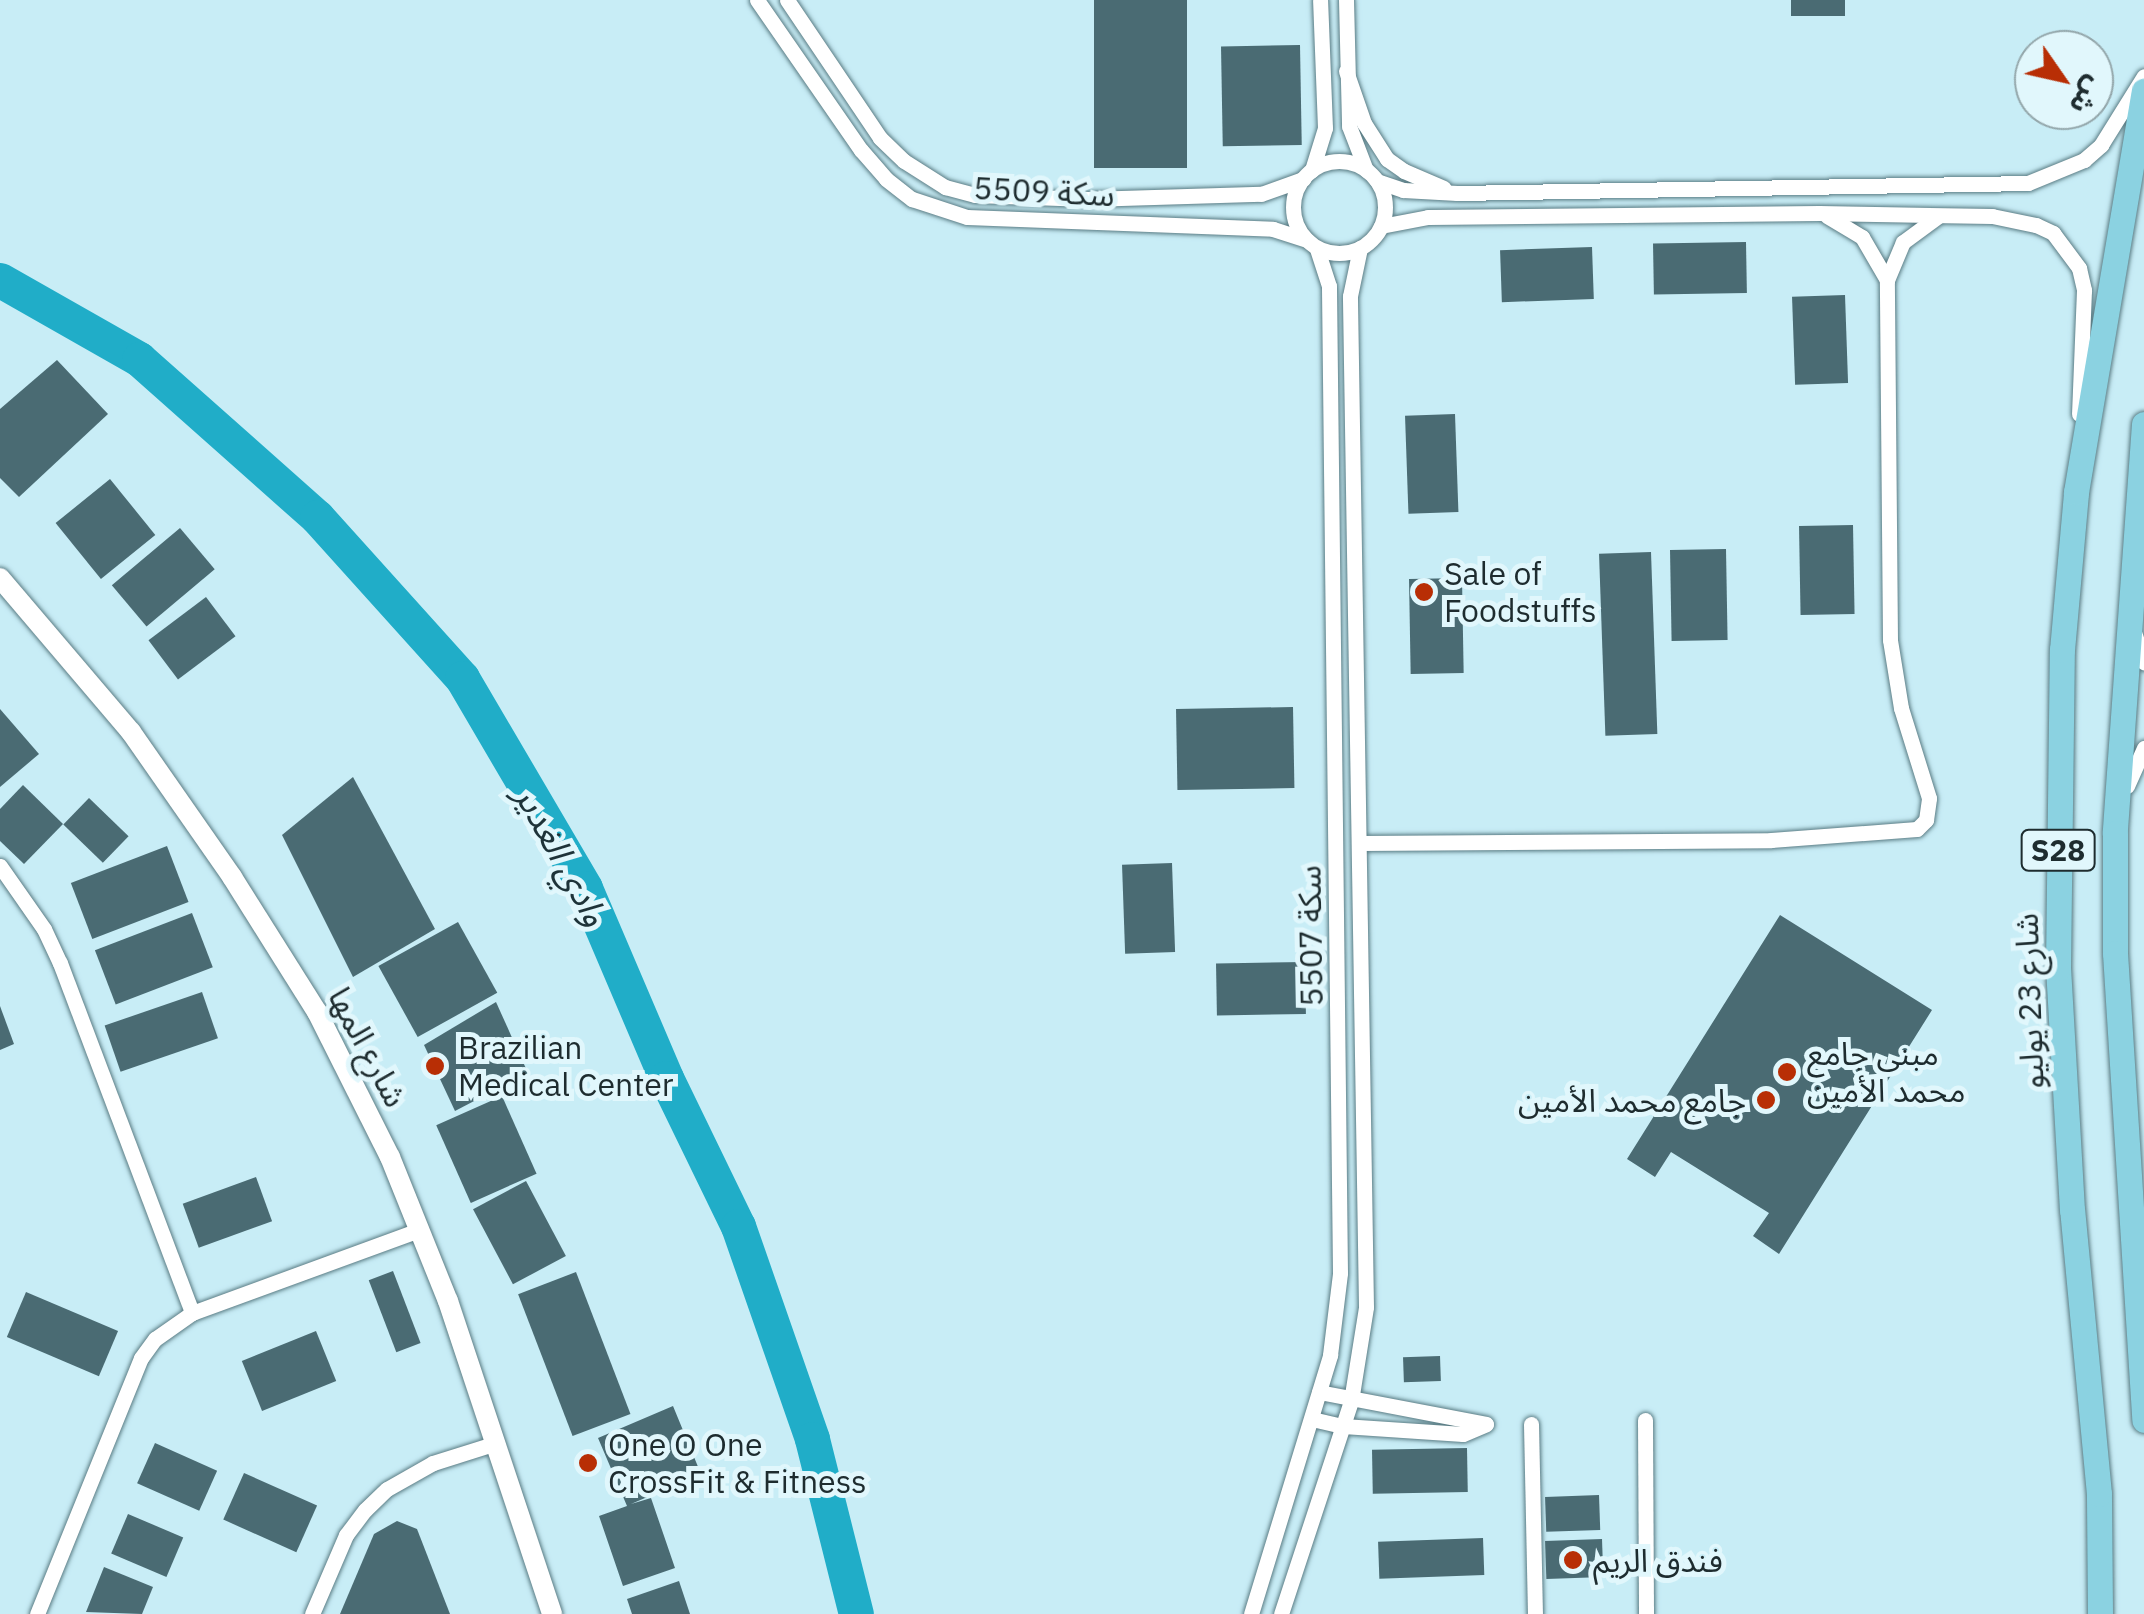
<!DOCTYPE html>
<meta charset="utf-8">
<style>
body{margin:0}
#map{position:relative;width:2144px;height:1614px;overflow:hidden;background:#c8edf6;font-family:"IBM Plex Sans","Noto Sans Arabic",sans-serif}
div>[style]{position:absolute}
[style*='--x']{left:calc(var(--x)*1px);top:calc(var(--y)*1px);width:calc(var(--w)*1px);rotate:calc(var(--a)*1deg)}
.river>*{height:35px;margin:-17.5px;padding:0 17.5px;transform-origin:17.5px;border-radius:17.5px;background:#20adc8}
.building>*{inset:0;background:#4a6b73;transform-origin:0 0}
.roads{filter:drop-shadow(0 0 2px #5a7c84) drop-shadow(0 0 2px #5a7c84)}
.minor>*{height:15px;margin:-7.5px;padding:0 7.5px;transform-origin:7.5px;border-radius:7.5px;background:#fff}
.minor>.ring{margin:-7.5px;padding:0;box-sizing:content-box;background:none;border:15px solid #fff;border-radius:50%}
.tertiary>*{height:20px;margin:-10px;padding:0 10px;transform-origin:10px;border-radius:10px;background:#fff}
.primary>*{height:25px;margin:-12.5px;padding:0 12.5px;transform-origin:12.5px;border-radius:12.5px;background:#8bd2e1}
.dots>*{width:28px;height:28px;translate:-50% -50%;box-sizing:border-box;border:5px solid #e1f7fc;border-radius:50%}
span{translate:-50% -50%;white-space:nowrap;text-align:center;line-height:1.15;-webkit-text-stroke:10px #e1f7fc;paint-order:stroke}
.shield-label span{padding:2px 8px;background:#e1f7fc;border:2px solid;border-radius:8px;-webkit-text-stroke-width:0}
.shield-label{font-size:30px;color:#1e2c2f;font-weight:700}
.street-label{font-size:32px;color:#1e2c2f}
.poi-label{font-size:32px;color:#1e2c2f}
.left{translate:0 -50%;text-align:left}
.right{translate:-100% -50%;text-align:right}
.water-label{font-size:35px;color:#1e3339;font-style:italic}
.north{position:absolute;left:2014px;top:30px;width:100px;height:100px;box-sizing:border-box;background:#e1f7fc;border:2px solid #93a6aa;border-radius:50%;rotate:124deg;font-size:28px;font-weight:700;line-height:40px;text-align:center;color:#1e2c2f}
.north::after{content:'';display:block;margin:auto;width:35px;height:45px;background:#b82e05;clip-path:polygon(50% 0,100% 100%,50% 72%,0 100%)}
</style>
<div id="map">
<div class="river">
<i style="--x:0;--y:280;--w:160;--a:29.6"></i>
<i style="--x:139;--y:359;--w:238;--a:41.6"></i>
<i style="--x:317;--y:517;--w:217;--a:48"></i>
<i style="--x:462;--y:678;--w:243;--a:59.6"></i>
<i style="--x:585;--y:888;--w:207;--a:66.9"></i>
<i style="--x:666;--y:1078;--w:165;--a:64.1"></i>
<i style="--x:738;--y:1226;--w:225;--a:70.8"></i>
<i style="--x:812;--y:1439;--w:180;--a:75.9"></i>
</div>
<div class="building">
<i style="left:1094px;top:0;width:93px;height:168px"></i>
<i style="left:1791px;top:0;width:54px;height:16px"></i>
<i style="left:1300px;top:45px;width:100px;height:79px;rotate:89deg"></i>
<i style="left:1746px;top:242px;width:51px;height:93px;rotate:89deg"></i>
<i style="left:1592px;top:247px;width:52px;height:92px;rotate:88deg"></i>
<i style="left:1845px;top:295px;width:88px;height:53px;rotate:88deg"></i>
<i style="clip-path:polygon(57px 360px,108px 414px,19px 497px,0 478px,0 409px)"></i>
<i style="left:1455px;top:414px;width:98px;height:50px;rotate:88deg"></i>
<i style="left:110px;top:479px;width:72px;height:70px;rotate:51deg"></i>
<i style="left:1853px;top:525px;width:89px;height:54px;rotate:89deg"></i>
<i style="left:180px;top:528px;width:54px;height:89px;rotate:50deg"></i>
<i style="left:1726px;top:549px;width:91px;height:56px;rotate:89deg"></i>
<i style="left:1651px;top:552px;width:182px;height:52px;rotate:88deg"></i>
<i style="left:1462px;top:578px;width:95px;height:53px;rotate:89deg"></i>
<i style="left:206px;top:597px;width:49px;height:72px;rotate:53deg"></i>
<i style="left:1293px;top:707px;width:81px;height:117px;rotate:89deg"></i>
<i style="clip-path:polygon(0 709px,39px 754px,0 787px)"></i>
<i style="clip-path:polygon(353px 777px,435px 929px,353px 977px,282px 835px)"></i>
<i style="clip-path:polygon(23px 785px,63px 824px,24px 864px,0 841px,0 809px)"></i>
<i style="left:89px;top:798px;width:55px;height:37px;rotate:44deg"></i>
<i style="left:167px;top:846px;width:60px;height:103px;rotate:69deg"></i>
<i style="left:1172px;top:863px;width:89px;height:50px;rotate:88deg"></i>
<i style="left:192px;top:913px;width:58px;height:104px;rotate:69deg"></i>
<i style="clip-path:polygon(1780px 915px,1932px 1010px,1779px 1254px,1753px 1236px,1769px 1213px,1671px 1152px,1655px 1177px,1627px 1159px)"></i>
<i style="left:458px;top:922px;width:81px;height:91px;rotate:61deg"></i>
<i style="left:1305px;top:962px;width:52px;height:89px;rotate:89deg"></i>
<i style="left:202px;top:992px;width:49px;height:103px;rotate:71deg"></i>
<i style="clip-path:polygon(496px 1002px,528px 1073px,455px 1111px,424px 1045px)"></i>
<i style="clip-path:polygon(0 1006px,14px 1044px,0 1050px)"></i>
<i style="left:502px;top:1096px;width:85px;height:72px;rotate:66deg"></i>
<i style="left:256px;top:1177px;width:47px;height:78px;rotate:70deg"></i>
<i style="left:526px;top:1181px;width:85px;height:60px;rotate:62deg"></i>
<i style="left:393px;top:1271px;width:77px;height:26px;rotate:69deg"></i>
<i style="left:576px;top:1272px;width:152px;height:62px;rotate:69deg"></i>
<i style="left:26px;top:1292px;width:100px;height:49px;rotate:23deg"></i>
<i style="left:316px;top:1331px;width:54px;height:80px;rotate:68deg"></i>
<i style="left:1440px;top:1356px;width:25px;height:37px;rotate:88deg"></i>
<i style="clip-path:polygon(673px 1406px,701px 1474px,631px 1504px,651px 1498px,675px 1568px,623px 1586px,599px 1516px,627px 1506px,598px 1438px)"></i>
<i style="left:155px;top:1443px;width:68px;height:44px;rotate:24deg"></i>
<i style="left:1467px;top:1448px;width:44px;height:95px;rotate:89deg"></i>
<i style="left:244px;top:1473px;width:80px;height:51px;rotate:24deg"></i>
<i style="left:1599px;top:1495px;width:35px;height:54px;rotate:88deg"></i>
<i style="left:128px;top:1514px;width:60px;height:43px;rotate:23deg"></i>
<i style="clip-path:polygon(397px 1521px,417px 1529px,450px 1614px,340px 1614px,374px 1534px)"></i>
<i style="left:1483px;top:1538px;width:37px;height:105px;rotate:88deg"></i>
<i style="left:1602px;top:1539px;width:38px;height:57px;rotate:88deg"></i>
<i style="clip-path:polygon(104px 1567px,153px 1587px,142px 1614px,86px 1612px)"></i>
<i style="clip-path:polygon(679px 1581px,690px 1614px,632px 1614px,627px 1599px)"></i>
</div>
<div class="roads">
<div class="minor">
<i style="--x:757;--y:0;--w:183;--a:55.3"></i>
<i style="--x:861;--y:150;--w:38;--a:49"></i>
<i style="--x:886;--y:179;--w:33;--a:38"></i>
<i style="--x:912;--y:199;--w:58;--a:18.1"></i>
<i style="--x:967;--y:217;--w:306;--a:2.2"></i>
<i style="--x:1273;--y:229;--w:36;--a:18"></i>
<i style="--x:787;--y:0;--w:166;--a:56"></i>
<i style="--x:880;--y:138;--w:33;--a:44"></i>
<i style="--x:904;--y:161;--w:49;--a:32.4"></i>
<i style="--x:945;--y:187;--w:31;--a:15"></i>
<i style="--x:975;--y:195;--w:113;--a:2"></i>
<i style="--x:1088;--y:199;--w:173;--a:-1.7"></i>
<i style="--x:1261;--y:194;--w:45;--a:-19.7"></i>
<i style="--x:1346;--y:0;--w:126;--a:88.6"></i>
<i style="--x:1349;--y:126;--w:47;--a:68.9"></i>
<i style="--x:1346;--y:71;--w:55;--a:70.9"></i>
<i style="--x:1364;--y:123;--w:43;--a:57.4"></i>
<i style="--x:1387;--y:159;--w:21;--a:35"></i>
<i style="--x:1404;--y:171;--w:43;--a:23"></i>
<i class="ring" style="left:1293px;top:161px;width:77px;height:77px"></i>
<i style="--x:1312;--y:170;--w:44;--a:-72.8"></i>
<i style="--x:1325;--y:128;--w:128;--a:-92.2"></i>
<i style="--x:1377;--y:181;--w:28;--a:19"></i>
<i style="--x:1403;--y:190;--w:54;--a:3.2"></i>
<i style="--x:1457;--y:193;--w:571;--a:-1"></i>
<i style="--x:2028;--y:183;--w:61;--a:-22.3"></i>
<i style="--x:2084;--y:160;--w:23;--a:-41"></i>
<i style="--x:2101;--y:145;--w:81;--a:-58.1"></i>
<i style="--x:1827;--y:216;--w:41;--a:31"></i>
<i style="--x:1862;--y:237;--w:50;--a:59.8"></i>
<i style="--x:1381;--y:226;--w:48;--a:-10.8"></i>
<i style="--x:1428;--y:217;--w:391;--a:-0.6"></i>
<i style="--x:1819;--y:213;--w:173;--a:1"></i>
<i style="--x:1992;--y:216;--w:45;--a:11.6"></i>
<i style="--x:2036;--y:225;--w:19;--a:25"></i>
<i style="--x:2053;--y:233;--w:44;--a:53.4"></i>
<i style="--x:2079;--y:268;--w:23;--a:77"></i>
<i style="--x:2084;--y:290;--w:124;--a:92.3"></i>
<i style="--x:2134;--y:632;--w:32;--a:72"></i>
<i style="--x:2127;--y:786;--w:42;--a:-65.9"></i>
<i style="--x:1360;--y:843;--w:411;--a:-0.4"></i>
<i style="--x:1771;--y:840;--w:146;--a:-4.3"></i>
<i style="--x:1917;--y:829;--w:13;--a:-45"></i>
<i style="--x:1926;--y:820;--w:22;--a:-82"></i>
<i style="--x:1929;--y:798;--w:94;--a:-107.3"></i>
<i style="--x:1901;--y:708;--w:69;--a:-99.2"></i>
<i style="--x:1890;--y:640;--w:360;--a:-90.5"></i>
<i style="--x:1887;--y:280;--w:41;--a:-67.2"></i>
<i style="--x:1903;--y:242;--w:42;--a:-36.3"></i>
<i style="--x:0;--y:866;--w:77;--a:55.1"></i>
<i style="--x:44;--y:929;--w:38;--a:65"></i>
<i style="--x:60;--y:963;--w:374;--a:69.3"></i>
<i style="--x:1319;--y:1392;--w:170;--a:10.8"></i>
<i style="--x:1312;--y:1419;--w:32;--a:13"></i>
<i style="--x:1343;--y:1426;--w:120;--a:3.8"></i>
<i style="--x:1463;--y:1434;--w:25;--a:-23"></i>
<i style="--x:1645;--y:1420;--w:194;--a:89.7"></i>
<i style="--x:1531;--y:1424;--w:190;--a:88.8"></i>
<i style="--x:37;--y:1614;--w:276;--a:-67.9"></i>
<i style="--x:141;--y:1358;--w:24;--a:-54"></i>
<i style="--x:155;--y:1339;--w:45;--a:-35.1"></i>
<i style="--x:192;--y:1313;--w:242;--a:-20.1"></i>
<i style="--x:312;--y:1614;--w:86;--a:-66.7"></i>
<i style="--x:346;--y:1535;--w:31;--a:-53"></i>
<i style="--x:365;--y:1510;--w:30;--a:-44"></i>
<i style="--x:387;--y:1489;--w:53;--a:-29.5"></i>
<i style="--x:433;--y:1463;--w:66;--a:-17.6"></i>
<i style="--x:1251;--y:1614;--w:271;--a:-73"></i>
<i style="--x:1330;--y:1355;--w:83;--a:-83"></i>
<i style="--x:1340;--y:1273;--w:987;--a:-90.64"></i>
<i style="--x:1329;--y:286;--w:40;--a:-108"></i>
<i style="--x:1281;--y:1614;--w:224;--a:-71.8"></i>
<i style="--x:1351;--y:1401;--w:95;--a:-80.9"></i>
<i style="--x:1366;--y:1307;--w:1011;--a:-90.91"></i>
<i style="--x:1350;--y:296;--w:49;--a:-78.2"></i>
</div>
<div class="tertiary">
<i style="--x:0;--y:578;--w:202;--a:49.6"></i>
<i style="--x:131;--y:732;--w:177;--a:55.1"></i>
<i style="--x:232;--y:877;--w:160;--a:57.8"></i>
<i style="--x:317;--y:1012;--w:162;--a:63.3"></i>
<i style="--x:390;--y:1157;--w:155;--a:68.1"></i>
<i style="--x:448;--y:1301;--w:330;--a:71.6"></i>
</div>
<div class="primary">
<i style="--x:2144;--y:424;--w:410;--a:94.1"></i>
<i style="--x:2115;--y:833;--w:120;--a:90"></i>
<i style="--x:2115;--y:953;--w:468;--a:86.4"></i>
<i style="--x:2100;--y:1614;--w:120;--a:-90.5"></i>
<i style="--x:2099;--y:1494;--w:285;--a:-95.4"></i>
<i style="--x:2072;--y:1210;--w:242;--a:-93.3"></i>
<i style="--x:2058;--y:968;--w:318;--a:-89.3"></i>
<i style="--x:2062;--y:650;--w:159;--a:-84.9"></i>
<i style="--x:2076;--y:492;--w:407;--a:-80.4"></i>
</div>
</div>
<div class="dots">
<i style="left:1424px;top:592px;background:#b82e05"></i>
<i style="left:435px;top:1066px;background:#b82e05"></i>
<i style="left:1787px;top:1072px;background:#b82e05"></i>
<i style="left:1766px;top:1100px;background:#b82e05"></i>
<i style="left:588px;top:1463px;background:#b82e05"></i>
<i style="left:1573px;top:1560px;background:#b82e05"></i>
</div>
<div class="shield-label">
<span style="left:2058px;top:850px">S28</span>
</div>
<div class="street-label">
<span style="left:1044px;top:191px;rotate:3deg">سكة 5509</span>
<span style="left:1310px;top:936px;rotate:-91deg">سكة 5507</span>
<span style="left:2029px;top:1001px;rotate:-92deg">شارع 23 يوليو</span>
<span style="left:368px;top:1047px;rotate:62deg">شارع المها</span>
</div>
<div class="poi-label">
<span class="left" style="left:1444px;top:592px">Sale of<br>Foodstuffs</span>
<span class="left" style="left:458px;top:1066px">Brazilian<br>Medical Center</span>
<span class="left" style="left:1807px;top:1072px">مبنى جامع<br>محمد الأمين</span>
<span class="right" style="left:1746px;top:1100px">جامع محمد الأمين</span>
<span class="left" style="left:608px;top:1463px">One O One<br>CrossFit &amp; Fitness</span>
<span class="left" style="left:1593px;top:1560px">فندق الريم</span>
</div>
<div class="water-label">
<span style="left:562px;top:855px;rotate:61deg">وادي الغدير</span>
</div>
<div class="north">ش</div>
</div>
